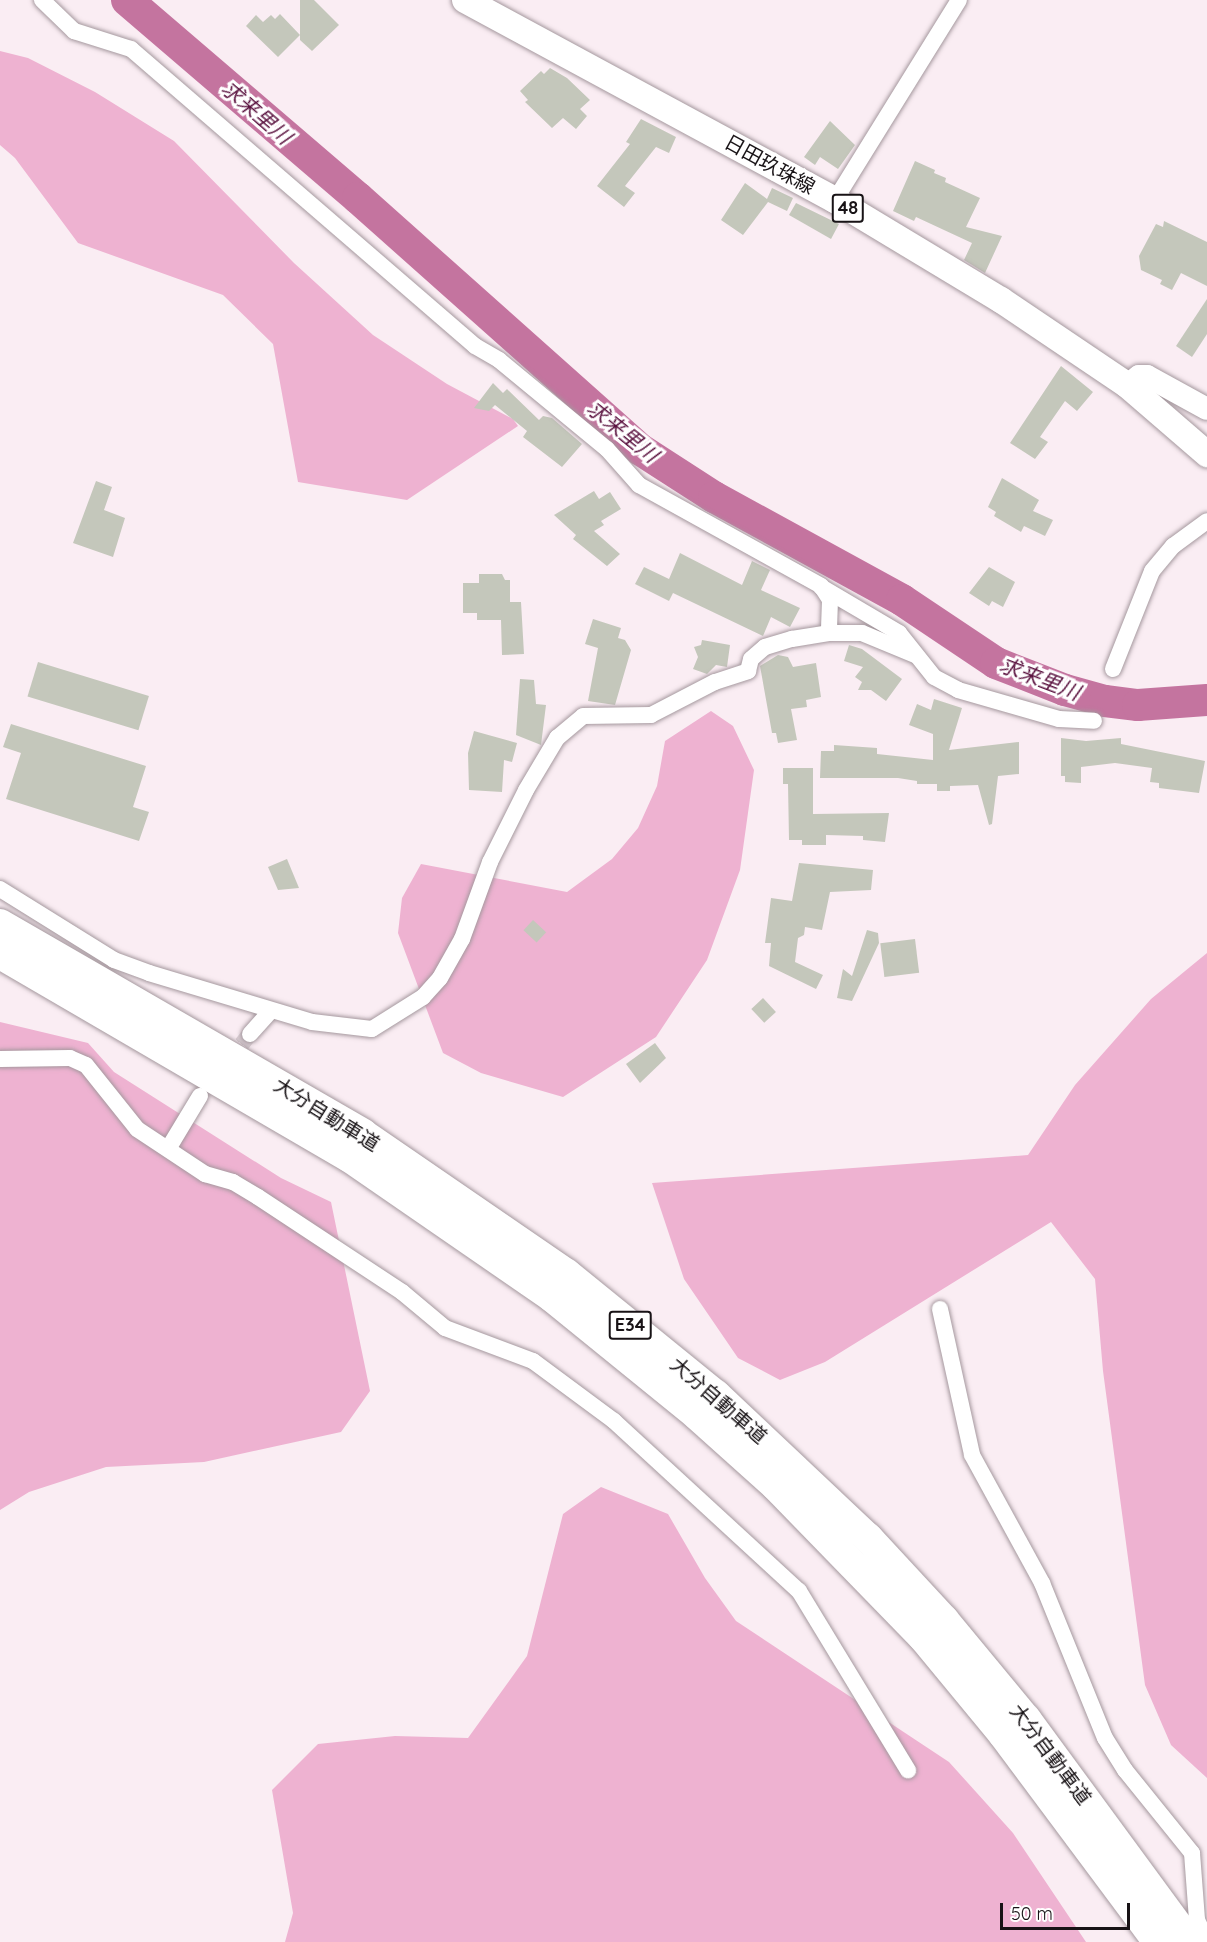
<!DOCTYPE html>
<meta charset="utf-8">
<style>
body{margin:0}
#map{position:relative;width:1207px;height:1942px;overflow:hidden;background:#faedf3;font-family:Quicksand,"Noto Sans JP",sans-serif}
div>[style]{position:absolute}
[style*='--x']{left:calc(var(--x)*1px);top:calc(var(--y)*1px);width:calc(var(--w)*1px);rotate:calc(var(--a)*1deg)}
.green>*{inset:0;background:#eeb2d1}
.river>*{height:32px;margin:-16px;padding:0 16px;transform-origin:16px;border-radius:16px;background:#c4749f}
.building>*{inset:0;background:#c4c7bb;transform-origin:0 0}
.street-tunnel>*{height:16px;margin-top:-8px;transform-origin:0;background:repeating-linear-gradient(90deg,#d8ccd2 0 16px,transparent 0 24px)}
.roads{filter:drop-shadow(0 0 2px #a5989e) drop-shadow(0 0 2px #a5989e)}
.street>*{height:16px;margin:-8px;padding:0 8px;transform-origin:8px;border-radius:8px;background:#fff}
.secondary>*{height:22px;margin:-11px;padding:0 11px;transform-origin:11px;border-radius:11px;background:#fff}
.primary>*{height:26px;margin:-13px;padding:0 13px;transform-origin:13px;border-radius:13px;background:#fff}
.highway>*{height:30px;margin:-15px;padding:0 15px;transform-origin:15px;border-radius:15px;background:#fff}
span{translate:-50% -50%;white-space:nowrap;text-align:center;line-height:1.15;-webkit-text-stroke:6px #fff;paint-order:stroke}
.shield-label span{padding:2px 4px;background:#fff;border:2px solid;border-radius:4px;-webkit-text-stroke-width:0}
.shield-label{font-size:18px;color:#181316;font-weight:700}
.street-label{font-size:20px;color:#181316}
.water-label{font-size:21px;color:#5a123f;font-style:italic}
.scale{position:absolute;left:1000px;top:1903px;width:130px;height:27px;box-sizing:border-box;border:3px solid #181316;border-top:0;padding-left:8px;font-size:18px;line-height:21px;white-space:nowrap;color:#181316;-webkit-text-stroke:4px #fff;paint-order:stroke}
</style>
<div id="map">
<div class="green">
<i style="clip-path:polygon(0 51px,28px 58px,95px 92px,174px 141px,294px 263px,373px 335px,447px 384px,513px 419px,518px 426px,407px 500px,298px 482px,273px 344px,223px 295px,78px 243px,15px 158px,0 145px)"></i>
<i style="clip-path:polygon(711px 711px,733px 726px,754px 770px,740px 870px,707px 960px,656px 1037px,563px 1097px,481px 1073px,443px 1053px,398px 933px,402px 898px,421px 864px,567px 892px,612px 859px,638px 828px,657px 786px,665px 741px)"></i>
<i style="clip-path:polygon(1207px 953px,1207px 1778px,1171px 1745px,1145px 1685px,1103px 1371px,1095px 1279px,1051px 1222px,825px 1362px,780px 1380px,738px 1358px,684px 1279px,652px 1183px,1028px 1155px,1075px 1085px,1151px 999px)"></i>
<i style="clip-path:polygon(0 1022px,88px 1043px,114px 1072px,281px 1178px,331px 1202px,370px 1391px,341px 1432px,204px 1462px,106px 1467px,29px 1492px,0 1510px)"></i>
<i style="clip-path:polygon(601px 1487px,668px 1514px,705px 1578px,736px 1621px,949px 1762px,1013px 1833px,1086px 1942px,285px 1942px,293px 1913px,272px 1790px,318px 1744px,395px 1736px,468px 1738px,527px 1656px,563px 1514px)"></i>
</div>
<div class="river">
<i style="--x:127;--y:0;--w:304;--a:40.6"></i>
<i style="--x:358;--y:198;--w:379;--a:41.7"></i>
<i style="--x:641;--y:450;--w:87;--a:32.8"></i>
<i style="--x:714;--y:497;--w:214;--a:28.7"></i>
<i style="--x:902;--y:600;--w:113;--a:33.8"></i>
<i style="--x:996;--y:663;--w:74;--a:21.4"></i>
<i style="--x:1065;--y:690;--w:41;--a:15.4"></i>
<i style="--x:1105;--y:701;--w:33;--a:7"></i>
<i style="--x:1138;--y:705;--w:69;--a:-4.1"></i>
</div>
<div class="building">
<i style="clip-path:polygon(300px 0,314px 0,339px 25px,312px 51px,300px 40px)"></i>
<i style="clip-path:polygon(280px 14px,300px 35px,278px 57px,246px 26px,256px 15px,263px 22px,271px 15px,275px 19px)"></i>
<i style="clip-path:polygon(550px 68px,567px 78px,590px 100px,580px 109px,587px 116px,576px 129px,563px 118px,552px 128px,525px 102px,528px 100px,520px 91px,541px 71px,544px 74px)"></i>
<i style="clip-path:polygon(641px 119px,676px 137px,669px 153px,656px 147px,625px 186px,635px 193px,624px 207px,597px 186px,630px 144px,626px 142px)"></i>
<i style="clip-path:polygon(830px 121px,855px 145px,838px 169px,820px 157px,815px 165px,804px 157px)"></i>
<i style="clip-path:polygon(915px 161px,935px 170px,934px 173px,946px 178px,945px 182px,980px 198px,966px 227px,1002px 236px,985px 273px,964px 260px,972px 243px,916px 217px,914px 221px,893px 211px)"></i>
<i style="clip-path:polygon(745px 183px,767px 199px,772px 188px,793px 198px,787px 211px,768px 202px,743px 235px,721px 220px)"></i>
<i style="clip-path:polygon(796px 203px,839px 224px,831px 239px,789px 215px)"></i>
<i style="clip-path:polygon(1164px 221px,1207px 242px,1207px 286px,1181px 273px,1172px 290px,1160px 284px,1162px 280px,1141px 270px,1139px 256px,1156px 224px,1163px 227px)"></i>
<i style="clip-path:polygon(1207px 299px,1207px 334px,1192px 357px,1176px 346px)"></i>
<i style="clip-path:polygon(1061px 366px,1093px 392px,1077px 411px,1065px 401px,1040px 437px,1048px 442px,1035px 459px,1010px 443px)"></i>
<i style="clip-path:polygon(493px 383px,503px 393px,507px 389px,539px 420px,543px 416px,552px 418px,582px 444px,562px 467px,523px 437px,527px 431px,495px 405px,489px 411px,474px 408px)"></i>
<i style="clip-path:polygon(1002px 478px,1039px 500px,1033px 511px,1053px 520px,1045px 536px,1024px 526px,1021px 532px,994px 516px,996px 512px,988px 507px)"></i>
<i style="clip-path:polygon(96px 481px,112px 487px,104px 510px,125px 518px,113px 557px,73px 543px)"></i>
<i style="clip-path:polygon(594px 491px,599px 499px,610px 492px,621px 509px,601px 521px,604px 525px,594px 531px,620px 554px,607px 566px,573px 539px,576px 535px,554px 515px)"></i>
<i style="clip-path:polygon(680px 553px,742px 585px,752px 561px,770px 570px,761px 590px,800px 608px,790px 627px,771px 617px,763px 636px,673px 593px,669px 601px,635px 584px,644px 567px,669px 579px)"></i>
<i style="clip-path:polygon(989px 567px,1015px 582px,1003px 607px,992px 601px,989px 606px,969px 593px)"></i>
<i style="clip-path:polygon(479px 574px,502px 574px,505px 580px,510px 580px,510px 602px,521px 602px,524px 654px,502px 655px,501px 620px,477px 620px,477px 613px,463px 613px,463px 583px,479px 583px)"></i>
<i style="clip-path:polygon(593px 619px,621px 628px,618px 638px,625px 640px,631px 650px,615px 705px,588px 701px,598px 648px,585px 644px)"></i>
<i style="clip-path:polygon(702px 640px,730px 645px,727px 667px,716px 665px,707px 674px,693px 669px,698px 657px,694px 647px,701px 645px)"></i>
<i style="clip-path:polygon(849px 645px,862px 649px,902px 679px,886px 701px,871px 690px,858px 690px,862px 682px,855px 677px,863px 667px,844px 661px)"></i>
<i style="clip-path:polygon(778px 655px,788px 657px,793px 667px,816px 663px,821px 697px,806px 700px,807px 707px,791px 709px,797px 740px,778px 743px,776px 733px,772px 733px,760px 666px)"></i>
<i style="left:38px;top:662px;width:116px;height:36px;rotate:17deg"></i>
<i style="clip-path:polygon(520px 679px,534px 680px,536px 704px,546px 705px,541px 745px,516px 735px)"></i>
<i style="clip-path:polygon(934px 699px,962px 708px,949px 750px,1019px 742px,1019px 774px,998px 776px,992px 824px,989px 825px,978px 785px,950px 786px,950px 791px,937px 791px,937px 784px,917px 784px,917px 781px,898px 778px,820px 778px,821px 751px,834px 751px,834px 745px,877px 748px,877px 754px,933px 760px,933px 734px,909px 725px,917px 704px,931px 710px)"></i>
<i style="clip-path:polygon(11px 724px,146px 766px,133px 807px,149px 812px,139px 841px,6px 799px,21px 753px,3px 747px)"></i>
<i style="clip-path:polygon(474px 731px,517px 743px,512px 762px,504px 760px,502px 792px,469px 790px,468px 753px)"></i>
<i style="clip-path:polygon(1061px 738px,1086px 741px,1121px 738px,1121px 744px,1205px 761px,1199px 793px,1159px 788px,1159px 783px,1150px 782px,1152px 768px,1115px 763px,1081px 767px,1081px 783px,1065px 782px,1065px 776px,1061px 776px)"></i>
<i style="clip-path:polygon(783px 768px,813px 768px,813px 814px,889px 813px,885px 842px,863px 840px,863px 836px,826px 835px,826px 845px,802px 845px,802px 840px,789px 840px,788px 784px,783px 784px)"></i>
<i style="clip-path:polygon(287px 859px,299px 888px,278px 890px,268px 867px)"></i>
<i style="clip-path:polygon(799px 863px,873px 870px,871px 890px,830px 892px,822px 930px,805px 927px,804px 935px,798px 938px,795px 962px,823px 975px,816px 989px,769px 966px,771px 943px,765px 943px,771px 898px,792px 901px)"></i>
<i style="left:533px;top:920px;width:18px;height:14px;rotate:43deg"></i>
<i style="clip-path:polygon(867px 930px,878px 933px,879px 943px,852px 1001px,837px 998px,843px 969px,852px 976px)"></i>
<i style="left:915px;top:939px;width:34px;height:35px;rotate:83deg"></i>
<i style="left:763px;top:998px;width:19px;height:16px;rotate:47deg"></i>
<i style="clip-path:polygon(655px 1043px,666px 1058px,640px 1083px,626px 1064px)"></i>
</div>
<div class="street-tunnel">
<i style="--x:227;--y:1063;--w:37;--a:-52"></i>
</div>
<div class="roads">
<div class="street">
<i style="--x:42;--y:0;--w:45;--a:44.1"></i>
<i style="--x:74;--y:31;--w:60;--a:17.5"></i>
<i style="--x:131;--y:49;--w:454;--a:40.8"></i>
<i style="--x:475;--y:346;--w:28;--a:30"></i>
<i style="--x:499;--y:360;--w:140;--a:39.5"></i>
<i style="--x:607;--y:449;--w:48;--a:48.4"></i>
<i style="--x:639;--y:485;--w:208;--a:29"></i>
<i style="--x:821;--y:586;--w:17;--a:57"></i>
<i style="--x:830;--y:600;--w:33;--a:92"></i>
<i style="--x:835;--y:200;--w:235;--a:-58.2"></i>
<i style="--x:821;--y:587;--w:91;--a:30.5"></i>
<i style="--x:899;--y:633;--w:56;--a:51.5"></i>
<i style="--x:934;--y:677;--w:27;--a:28"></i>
<i style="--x:958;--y:690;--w:105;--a:16"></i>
<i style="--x:1059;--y:719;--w:35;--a:3"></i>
<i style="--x:1113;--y:669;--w:105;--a:-68.3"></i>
<i style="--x:1152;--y:571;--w:33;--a:-50"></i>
<i style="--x:1173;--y:546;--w:42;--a:-36.3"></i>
<i style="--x:0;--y:889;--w:134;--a:31.9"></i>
<i style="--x:114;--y:960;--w:37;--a:20"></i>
<i style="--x:149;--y:973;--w:170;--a:16.7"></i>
<i style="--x:312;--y:1022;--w:60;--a:6.7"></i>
<i style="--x:372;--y:1029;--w:60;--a:-32.1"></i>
<i style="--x:423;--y:997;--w:25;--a:-48"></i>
<i style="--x:440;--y:978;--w:45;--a:-60.6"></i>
<i style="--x:462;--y:939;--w:82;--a:-70"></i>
<i style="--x:490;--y:862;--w:80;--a:-63.4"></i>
<i style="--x:526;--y:790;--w:61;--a:-59.2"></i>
<i style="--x:557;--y:738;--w:34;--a:-40"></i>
<i style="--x:583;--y:716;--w:68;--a:-0.8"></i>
<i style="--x:651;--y:715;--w:72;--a:-27.3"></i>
<i style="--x:715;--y:682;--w:35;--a:-18"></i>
<i style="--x:748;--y:671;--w:12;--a:-76"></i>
<i style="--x:751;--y:659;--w:18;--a:-41"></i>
<i style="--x:765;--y:647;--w:28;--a:-17"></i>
<i style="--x:792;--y:639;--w:37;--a:-9"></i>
<i style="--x:829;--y:633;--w:33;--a:0"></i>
<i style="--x:862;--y:633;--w:57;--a:22.5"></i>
<i style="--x:250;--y:1034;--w:31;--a:-48"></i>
<i style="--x:0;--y:1059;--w:70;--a:-0.8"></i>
<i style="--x:70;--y:1058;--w:17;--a:24"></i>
<i style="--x:86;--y:1065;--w:82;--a:51.4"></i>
<i style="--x:137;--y:1129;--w:82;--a:33.5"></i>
<i style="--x:205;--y:1174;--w:29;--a:16"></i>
<i style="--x:233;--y:1182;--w:29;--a:31"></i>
<i style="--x:258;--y:1197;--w:173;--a:33.4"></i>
<i style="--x:402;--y:1292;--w:56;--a:39.9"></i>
<i style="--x:445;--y:1328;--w:94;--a:20.6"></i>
<i style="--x:533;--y:1361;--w:101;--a:36.5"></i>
<i style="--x:614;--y:1421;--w:251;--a:42.6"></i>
<i style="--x:799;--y:1591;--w:210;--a:58.7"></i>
<i style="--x:168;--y:1149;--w:62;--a:-58.9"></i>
<i style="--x:940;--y:1309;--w:149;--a:77.6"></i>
<i style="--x:972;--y:1455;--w:146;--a:61.3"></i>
<i style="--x:1042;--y:1583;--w:167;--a:67.9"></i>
<i style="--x:1105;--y:1738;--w:38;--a:58"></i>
<i style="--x:1125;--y:1770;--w:107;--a:51.1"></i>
<i style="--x:1192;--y:1853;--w:67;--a:85.7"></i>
<i style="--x:1197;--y:1920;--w:23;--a:65"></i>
</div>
<div class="secondary">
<i style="--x:1127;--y:385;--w:15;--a:-37"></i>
<i style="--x:1139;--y:376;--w:8;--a:0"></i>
<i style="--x:1147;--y:376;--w:68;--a:28.8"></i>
</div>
<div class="primary">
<i style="--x:465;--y:0;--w:421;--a:28.4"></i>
<i style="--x:835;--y:200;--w:194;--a:31.1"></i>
<i style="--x:1001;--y:300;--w:152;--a:34"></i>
<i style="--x:1127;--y:385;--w:106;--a:40.8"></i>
</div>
<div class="highway">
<i style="--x:0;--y:924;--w:419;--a:30"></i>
<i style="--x:363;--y:1134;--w:247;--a:34.5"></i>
<i style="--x:567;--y:1274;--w:192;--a:39.1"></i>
<i style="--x:716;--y:1395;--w:209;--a:43.3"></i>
<i style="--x:868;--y:1538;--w:112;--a:47.2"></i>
<i style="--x:944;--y:1620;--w:129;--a:50.4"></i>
<i style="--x:1026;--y:1719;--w:277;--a:53.7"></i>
<i style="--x:0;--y:954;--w:404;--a:30.2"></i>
<i style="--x:349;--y:1157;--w:247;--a:34.6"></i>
<i style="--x:552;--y:1297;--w:187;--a:39.1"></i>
<i style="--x:697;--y:1415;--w:106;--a:41.9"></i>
<i style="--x:776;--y:1486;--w:211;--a:45.8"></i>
<i style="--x:923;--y:1637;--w:126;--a:50.5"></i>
<i style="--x:1003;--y:1734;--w:259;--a:53.3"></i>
</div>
</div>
<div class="shield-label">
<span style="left:848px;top:208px">48</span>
<span style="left:630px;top:1325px">E34</span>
</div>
<div class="street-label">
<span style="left:770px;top:164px;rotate:29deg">日田玖珠線</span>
<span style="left:327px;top:1114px;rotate:32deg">大分自動車道</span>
<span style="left:719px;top:1400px;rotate:41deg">大分自動車道</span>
<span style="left:1051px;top:1754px;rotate:53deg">大分自動車道</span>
</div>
<div class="water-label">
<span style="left:257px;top:112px;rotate:41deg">求来里川</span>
<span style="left:623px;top:431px;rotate:39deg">求来里川</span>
<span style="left:1040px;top:678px;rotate:21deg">求来里川</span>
</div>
<div class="scale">50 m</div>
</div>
